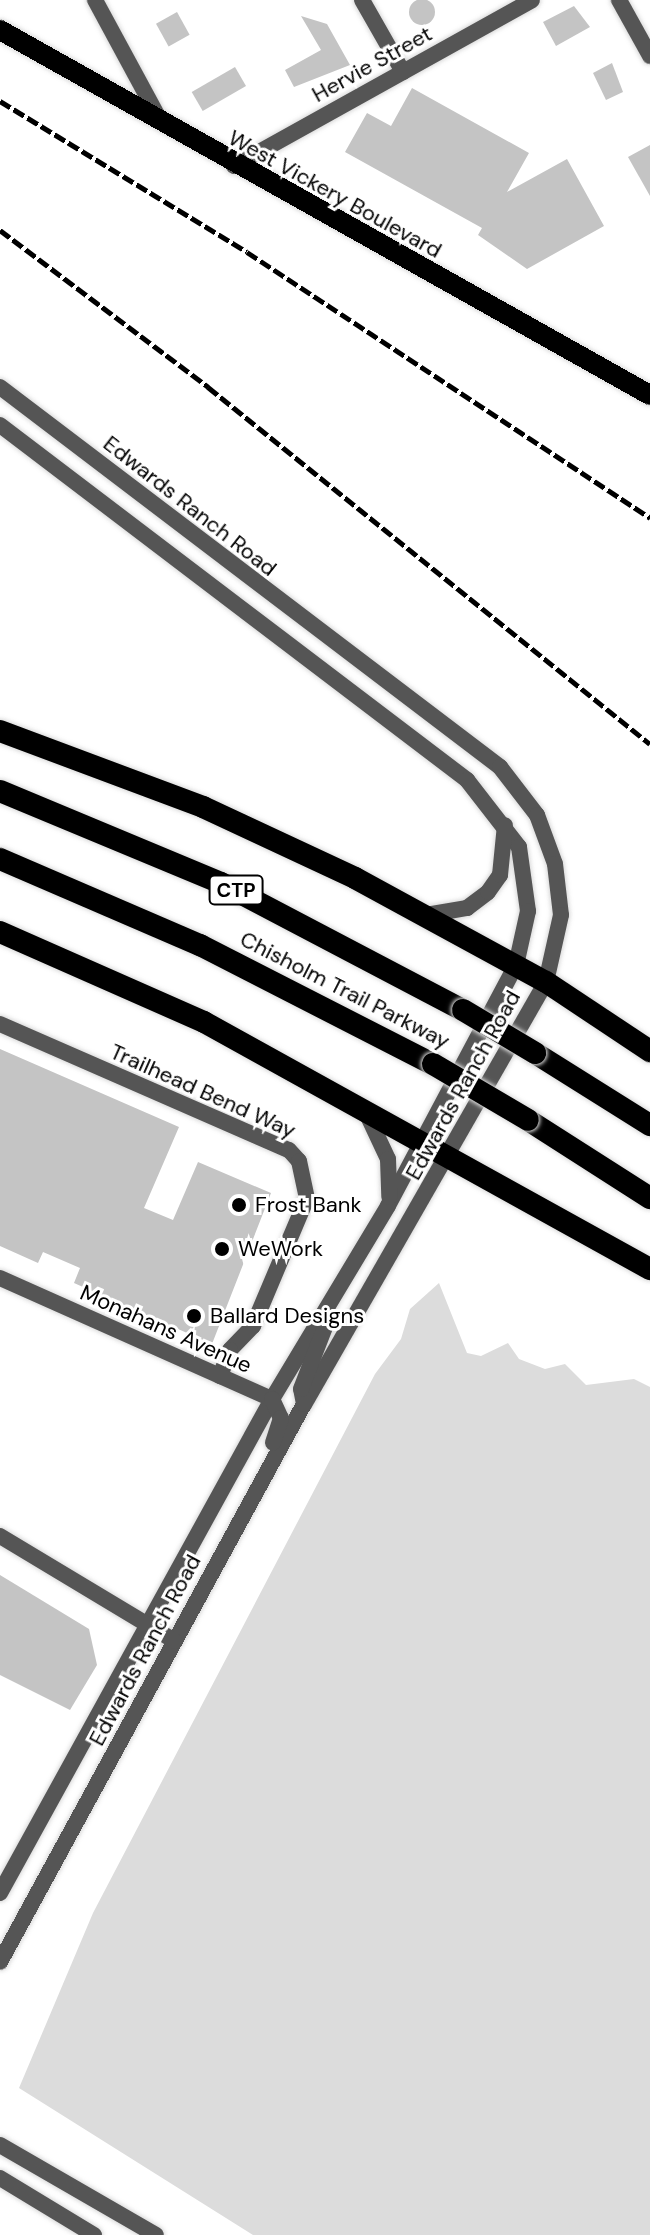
<!DOCTYPE html>
<style>
body{margin:0}
#map{position:relative;width:650px;height:2235px;overflow:hidden;background:#fff;font-family:"DM Sans",sans-serif}
div>[style]{position:absolute}
[style*='--x']{left:calc(var(--x)*1px);top:calc(var(--y)*1px);width:calc(var(--w)*1px);rotate:calc(var(--a)*1deg)}
.green>*{inset:0;background:#dcdcdc}
.building>*{inset:0;background:#c4c4c4;transform-origin:0 0}
.round{border-radius:50%}
.roads{filter:drop-shadow(0 0 2px #dbdbdb) drop-shadow(0 0 2px #dbdbdb)}
.minor>*{height:16px;margin:-8px;padding:0 8px;transform-origin:8px;border-radius:8px;background:#555}
.major>*{height:20px;margin:-10px;padding:0 10px;transform-origin:10px;border-radius:10px;background:#000}
.highway>*{height:22px;margin:-11px;padding:0 11px;transform-origin:11px;border-radius:11px;background:#000}
.rail>*{height:5px;margin-top:-2.5px;transform-origin:0;background:repeating-linear-gradient(90deg,#000 0 12px,transparent 0 16px)}
.bridges{filter:drop-shadow(0 0 2px #dbdbdb) drop-shadow(0 0 2px #dbdbdb)}
.highway-bridge>*{height:22px;margin:-11px;padding:0 11px;transform-origin:11px;border-radius:11px;background:#000}
.dots>*{width:22px;height:22px;translate:-50% -50%;box-sizing:border-box;border:4px solid #fff;border-radius:50%}
span{translate:-50% -50%;white-space:nowrap;text-align:center;line-height:1.15;-webkit-text-stroke:6px #fff;paint-order:stroke}
.shield-label span{padding:2px 6px;background:#fff;border:2px solid;border-radius:6px;-webkit-text-stroke-width:0}
.shield-label{font-size:20px;color:#000;font-weight:700}
.street-label{font-size:22px;color:#000}
.poi-label{font-size:22px;color:#000}
.left{translate:0 -50%;text-align:left}
</style>
<div id="map">
<div class="green">
<i style="clip-path:polygon(439px 1283px,467px 1353px,481px 1356px,508px 1343px,519px 1359px,545px 1369px,565px 1364px,586px 1385px,634px 1379px,650px 1387px,650px 2235px,253px 2235px,19px 2088px,93px 1913px,375px 1374px,401px 1339px,410px 1309px)"></i>
</div>
<div class="building">
<i class="round" style="left:409px;top:-1px;width:26px;height:26px"></i>
<i style="clip-path:polygon(574px 6px,590px 27px,556px 46px,543px 22px)"></i>
<i style="left:177px;top:12px;width:26px;height:24px;rotate:61deg"></i>
<i style="clip-path:polygon(301px 16px,327px 24px,350px 65px,294px 87px,285px 70px,321px 50px)"></i>
<i style="clip-path:polygon(612px 63px,623px 92px,606px 100px,593px 73px)"></i>
<i style="left:235px;top:67px;width:22px;height:50px;rotate:60deg"></i>
<i style="clip-path:polygon(412px 88px,529px 153px,507px 192px,567px 159px,604px 226px,527px 269px,478px 235px,482px 228px,345px 152px,367px 113px,391px 126px)"></i>
<i style="clip-path:polygon(650px 145px,650px 196px,628px 157px)"></i>
<i style="clip-path:polygon(0 1049px,179px 1127px,144px 1208px,173px 1220px,198px 1162px,271px 1193px,212px 1344px,74px 1283px,80px 1268px,43px 1252px,38px 1263px,0 1246px)"></i>
<i style="clip-path:polygon(0 1575px,89px 1629px,97px 1665px,70px 1710px,0 1675px)"></i>
</div>
<div class="roads">
<div class="minor">
<i style="--x:95;--y:0;--w:136;--a:61.6"></i>
<i style="--x:362;--y:0;--w:83;--a:60.3"></i>
<i style="--x:619;--y:0;--w:64;--a:61"></i>
<i style="--x:234;--y:166;--w:341;--a:-29.1"></i>
<i style="--x:0;--y:387;--w:628;--a:37.23"></i>
<i style="--x:500;--y:767;--w:61;--a:52.4"></i>
<i style="--x:537;--y:815;--w:52;--a:69.8"></i>
<i style="--x:555;--y:864;--w:51;--a:83.3"></i>
<i style="--x:561;--y:915;--w:69;--a:102.6"></i>
<i style="--x:546;--y:982;--w:486;--a:119.8"></i>
<i style="--x:304;--y:1404;--w:635;--a:118.58"></i>
<i style="--x:0;--y:425;--w:587;--a:37.24"></i>
<i style="--x:467;--y:780;--w:85;--a:52.2"></i>
<i style="--x:519;--y:847;--w:65;--a:82"></i>
<i style="--x:528;--y:911;--w:55;--a:102.5"></i>
<i style="--x:516;--y:965;--w:273;--a:118"></i>
<i style="--x:388;--y:1206;--w:225;--a:121"></i>
<i style="--x:272;--y:1399;--w:564;--a:118.84"></i>
<i style="--x:426;--y:915;--w:42;--a:-9.7"></i>
<i style="--x:467;--y:908;--w:26;--a:-37"></i>
<i style="--x:488;--y:892;--w:21;--a:-55"></i>
<i style="--x:500;--y:875;--w:50;--a:-84.3"></i>
<i style="--x:0;--y:1024;--w:315;--a:23.6"></i>
<i style="--x:289;--y:1150;--w:15;--a:48"></i>
<i style="--x:299;--y:1161;--w:38;--a:78"></i>
<i style="--x:307;--y:1198;--w:139;--a:112.9"></i>
<i style="--x:253;--y:1326;--w:33;--a:134"></i>
<i style="--x:230;--y:1350;--w:28;--a:111"></i>
<i style="--x:365;--y:1110;--w:54;--a:64.9"></i>
<i style="--x:388;--y:1159;--w:38;--a:88"></i>
<i style="--x:0;--y:1278;--w:298;--a:24"></i>
<i style="--x:272;--y:1399;--w:21;--a:65"></i>
<i style="--x:281;--y:1418;--w:26;--a:108"></i>
<i style="--x:304;--y:1404;--w:15;--a:-101"></i>
<i style="--x:301;--y:1389;--w:72;--a:-68.8"></i>
<i style="--x:0;--y:1536;--w:204;--a:31"></i>
<i style="--x:0;--y:2145;--w:180;--a:30"></i>
<i style="--x:0;--y:2178;--w:110;--a:31.2"></i>
</div>
<div class="major">
<i style="--x:0;--y:30;--w:745;--a:29.32"></i>
</div>
<div class="highway">
<i style="--x:0;--y:731;--w:217;--a:20.5"></i>
<i style="--x:203;--y:807;--w:168;--a:25"></i>
<i style="--x:355;--y:878;--w:217;--a:28.6"></i>
<i style="--x:546;--y:982;--w:125;--a:33.6"></i>
<i style="--x:0;--y:791;--w:239;--a:22.6"></i>
<i style="--x:221;--y:883;--w:273;--a:27.7"></i>
<i style="--x:0;--y:859;--w:218;--a:23.3"></i>
<i style="--x:200;--y:945;--w:262;--a:27.1"></i>
<i style="--x:0;--y:932;--w:223;--a:23.8"></i>
<i style="--x:204;--y:1022;--w:510;--a:28.98"></i>
<i style="--x:535;--y:1053;--w:136;--a:32.1"></i>
<i style="--x:528;--y:1120;--w:145;--a:32.6"></i>
</div>
</div>
<div class="rail">
<i style="--x:0;--y:101;--w:289;--a:31.4"></i>
<i style="--x:247;--y:252;--w:483;--a:33.4"></i>
<i style="--x:0;--y:230;--w:261;--a:37"></i>
<i style="--x:208;--y:387;--w:568;--a:38.93"></i>
</div>
<div class="bridges">
<div class="highway-bridge">
<i style="--x:463;--y:1010;--w:84;--a:30.8"></i>
<i style="--x:433;--y:1064;--w:110;--a:30.5"></i>
</div>
</div>
<div class="dots">
<i style="left:239px;top:1205px;background:#000"></i>
<i style="left:222px;top:1249px;background:#000"></i>
<i style="left:194px;top:1316px;background:#000"></i>
</div>
<div class="shield-label">
<span style="left:236px;top:890px">CTP</span>
</div>
<div class="street-label">
<span style="left:372px;top:64px;rotate:-29deg">Hervie Street</span>
<span style="left:335px;top:194px;rotate:29deg">West Vickery Boulevard</span>
<span style="left:190px;top:506px;rotate:38deg">Edwards Ranch Road</span>
<span style="left:345px;top:990px;rotate:27deg">Chisholm Trail Parkway</span>
<span style="left:463px;top:1085px;rotate:-61deg">Edwards Ranch Road</span>
<span style="left:203px;top:1091px;rotate:24deg">Trailhead Bend Way</span>
<span style="left:166px;top:1329px;rotate:24deg">Monahans Avenue</span>
<span style="left:145px;top:1650px;rotate:-62deg">Edwards Ranch Road</span>
</div>
<div class="poi-label">
<span class="left" style="left:255px;top:1205px">Frost Bank</span>
<span class="left" style="left:238px;top:1249px">WeWork</span>
<span class="left" style="left:210px;top:1316px">Ballard Designs</span>
</div>
</div>
